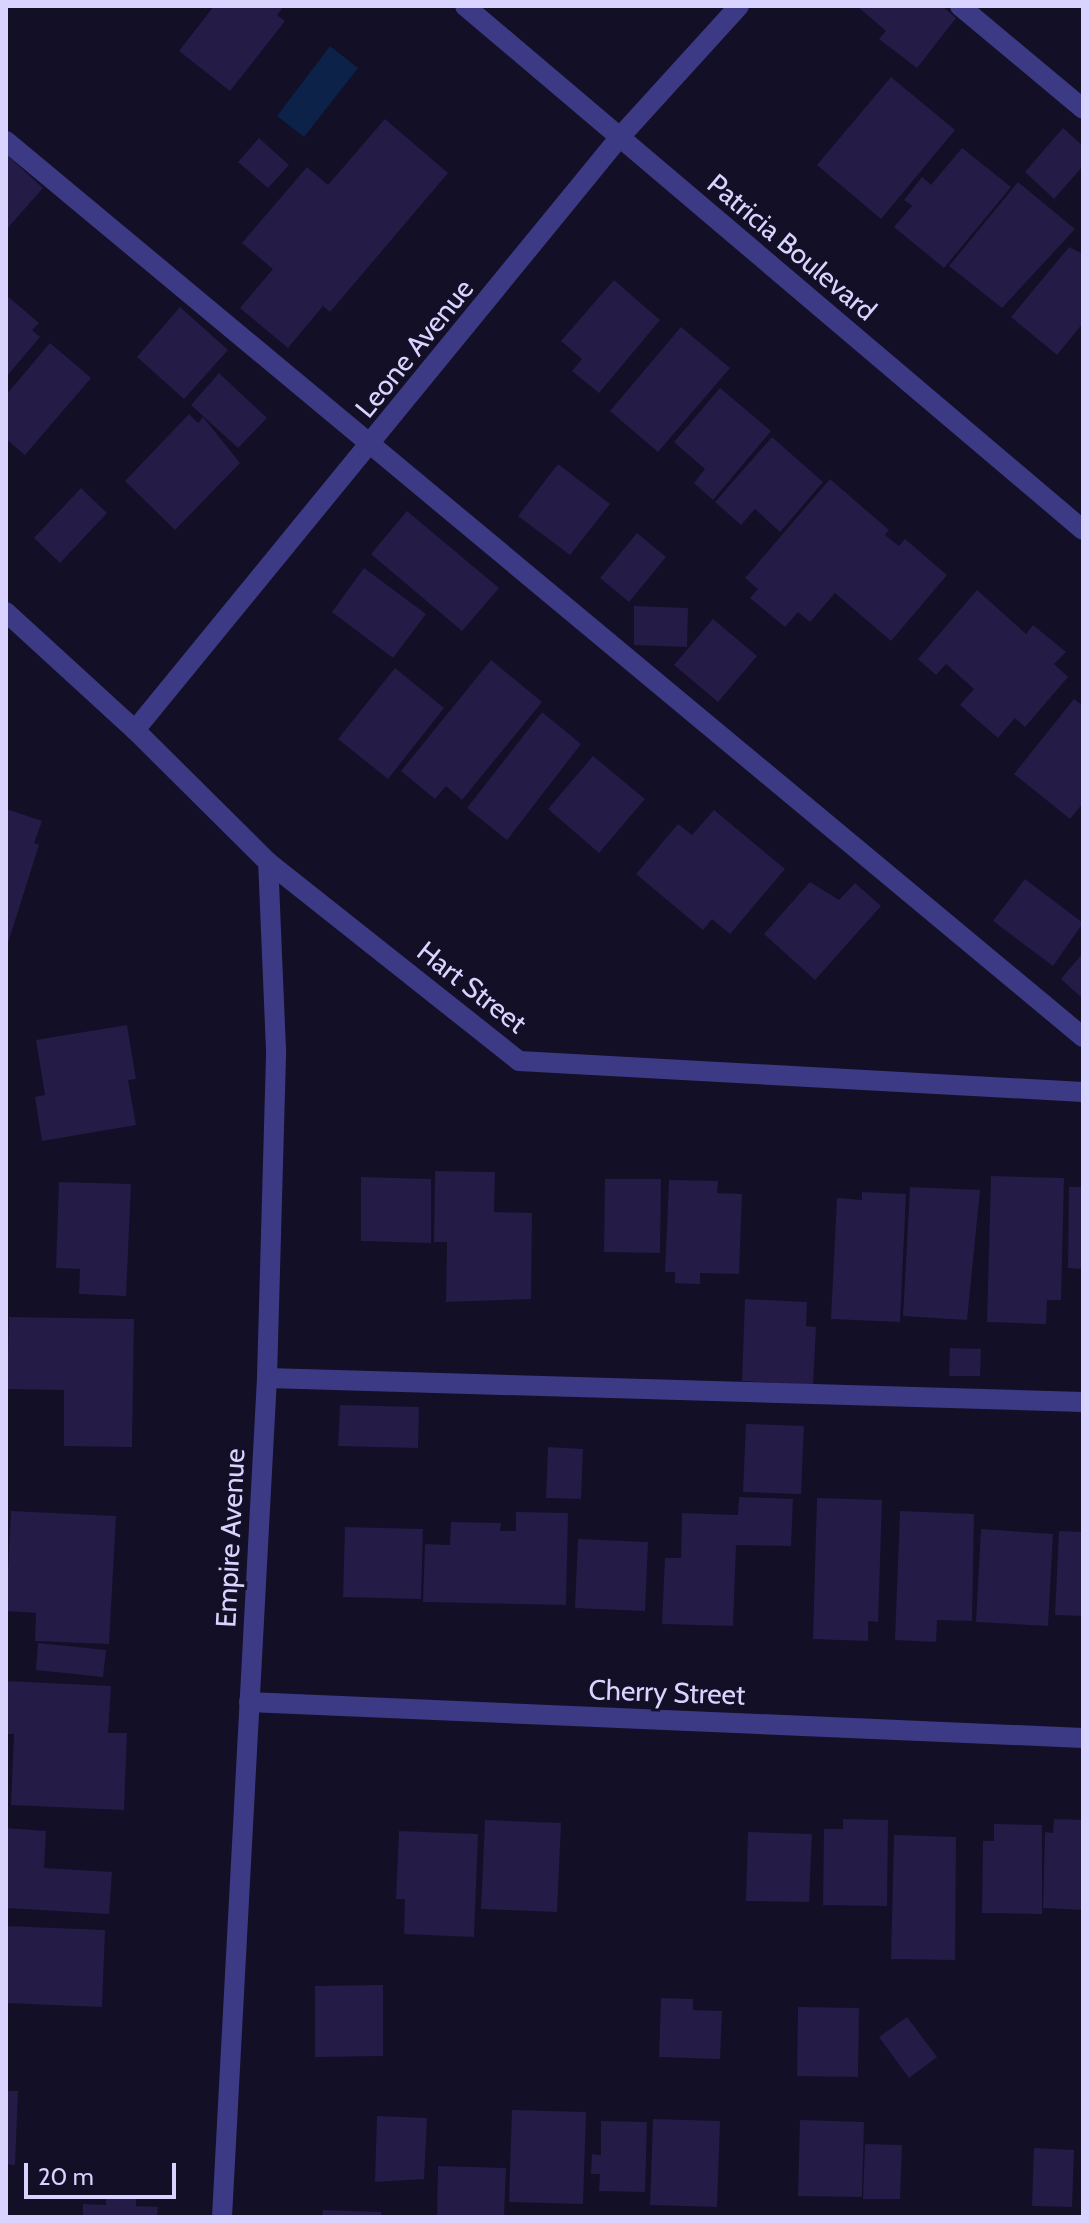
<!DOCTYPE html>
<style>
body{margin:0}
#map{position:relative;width:1089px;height:2223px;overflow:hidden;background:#130f26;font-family:Cabin,sans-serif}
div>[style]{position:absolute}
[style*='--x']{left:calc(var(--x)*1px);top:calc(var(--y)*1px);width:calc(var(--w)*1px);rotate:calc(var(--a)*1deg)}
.water>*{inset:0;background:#0c2248}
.building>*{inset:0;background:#241b47}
.lane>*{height:20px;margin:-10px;padding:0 10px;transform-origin:10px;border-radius:10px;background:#3d3a85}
.street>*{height:20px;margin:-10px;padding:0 10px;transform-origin:10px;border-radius:10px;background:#3d3a85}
span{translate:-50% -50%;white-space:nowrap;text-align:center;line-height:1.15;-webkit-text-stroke:6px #130f26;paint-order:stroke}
.street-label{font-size:28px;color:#d9d4ff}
.frame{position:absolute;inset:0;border:8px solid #d9d4ff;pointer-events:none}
.scale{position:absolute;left:24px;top:2163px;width:152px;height:36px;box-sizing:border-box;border:4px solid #d9d4ff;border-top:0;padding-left:10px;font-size:24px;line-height:28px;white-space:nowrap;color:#d9d4ff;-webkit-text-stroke:6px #130f26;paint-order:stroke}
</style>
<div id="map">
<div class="water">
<div style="clip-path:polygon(330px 46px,358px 68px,304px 137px,277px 116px)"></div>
</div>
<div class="building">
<div style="clip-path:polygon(214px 6px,284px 6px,277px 15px,285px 21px,230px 91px,179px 51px)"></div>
<div style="clip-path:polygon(857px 6px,942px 6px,956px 18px,917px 68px,879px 39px,886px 31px)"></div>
<div style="clip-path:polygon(891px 77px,955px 130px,881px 219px,817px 165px)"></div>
<div style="clip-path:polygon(385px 119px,448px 173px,330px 312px,323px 306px,288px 348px,240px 308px,273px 269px,242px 243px,307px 167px,328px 185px)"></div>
<div style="clip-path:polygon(1063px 128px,1083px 146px,1083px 166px,1054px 199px,1025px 172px)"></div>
<div style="clip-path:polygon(259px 138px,289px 165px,268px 188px,238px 162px)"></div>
<div style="clip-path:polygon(962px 148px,1011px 187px,944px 268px,894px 227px,912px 206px,904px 200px,922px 177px,931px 185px)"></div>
<div style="clip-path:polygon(6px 154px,43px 188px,6px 230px)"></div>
<div style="clip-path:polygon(1018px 182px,1075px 229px,1002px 308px,949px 266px)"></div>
<div style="clip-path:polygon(1069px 247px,1083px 254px,1083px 323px,1057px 355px,1011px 317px)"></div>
<div style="clip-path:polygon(614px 280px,660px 320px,599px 393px,572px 371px,582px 359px,561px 341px)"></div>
<div style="clip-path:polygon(6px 295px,39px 323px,32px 330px,40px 337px,6px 377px)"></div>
<div style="clip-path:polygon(180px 307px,228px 350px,184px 399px,137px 357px)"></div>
<div style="clip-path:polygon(681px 327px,730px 368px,658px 452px,610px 411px)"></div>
<div style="clip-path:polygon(50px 343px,91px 378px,25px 455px,6px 439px,6px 395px)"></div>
<div style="clip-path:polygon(219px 373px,267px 418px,238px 448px,191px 405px)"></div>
<div style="clip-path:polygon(720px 388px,771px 431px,713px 500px,694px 483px,705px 469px,674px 442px)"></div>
<div style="clip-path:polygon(189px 414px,198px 423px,203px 417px,240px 463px,175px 530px,125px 481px)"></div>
<div style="clip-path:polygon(772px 437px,823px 482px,780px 532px,755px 509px,741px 525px,715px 502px)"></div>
<div style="clip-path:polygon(558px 464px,610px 504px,570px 555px,518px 516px)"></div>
<div style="clip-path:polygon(830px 479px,889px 530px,885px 535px,899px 546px,905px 539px,947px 575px,891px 641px,835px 593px,810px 622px,798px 612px,785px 627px,750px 598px,758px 589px,745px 578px)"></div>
<div style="clip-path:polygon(81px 488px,107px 513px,60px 563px,34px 538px)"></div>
<div style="clip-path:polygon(407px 511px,499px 588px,462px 631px,371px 554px)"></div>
<div style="clip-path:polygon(637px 533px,666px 557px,629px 602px,600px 578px)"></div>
<div style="clip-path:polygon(364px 568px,426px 614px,393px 658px,332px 612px)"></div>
<div style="clip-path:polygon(977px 590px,1026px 634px,1033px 625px,1066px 652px,1054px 664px,1068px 677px,1025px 727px,1015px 718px,998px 738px,960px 705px,974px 689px,946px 664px,936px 675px,918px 659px)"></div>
<div style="clip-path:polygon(634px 606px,688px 608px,687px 647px,634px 645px)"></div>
<div style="clip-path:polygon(713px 619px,757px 656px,718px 702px,674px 665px)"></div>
<div style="clip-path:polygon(491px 660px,542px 702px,462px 800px,446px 786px,435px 799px,401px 771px)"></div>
<div style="clip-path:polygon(395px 668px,444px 708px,388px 779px,338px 739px)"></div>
<div style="clip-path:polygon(1074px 699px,1083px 706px,1083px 803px,1070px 819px,1014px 774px)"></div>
<div style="clip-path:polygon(542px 712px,581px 744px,507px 840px,467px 808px)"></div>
<div style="clip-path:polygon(593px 756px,645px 799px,599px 853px,548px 809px)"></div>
<div style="clip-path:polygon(6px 809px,42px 821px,34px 843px,39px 845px,7px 946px)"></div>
<div style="clip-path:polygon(714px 810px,785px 869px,730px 934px,712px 919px,703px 930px,636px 874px,678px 824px,692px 835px)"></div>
<div style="clip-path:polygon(1025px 879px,1083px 923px,1053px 966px,993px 921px)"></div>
<div style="clip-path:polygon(810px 882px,839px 900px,855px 883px,881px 906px,815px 980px,764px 934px)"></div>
<div style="clip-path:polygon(1083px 953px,1083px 999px,1061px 979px)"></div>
<div style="clip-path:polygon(127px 1025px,136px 1079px,128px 1080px,136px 1125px,42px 1141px,35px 1097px,45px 1095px,36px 1040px)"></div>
<div style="clip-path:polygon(435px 1171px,495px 1172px,494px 1212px,532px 1213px,531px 1299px,446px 1302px,447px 1242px,434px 1242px)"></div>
<div style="clip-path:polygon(991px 1176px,1064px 1178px,1061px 1300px,1047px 1300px,1046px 1324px,987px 1322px)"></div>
<div style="clip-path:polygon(361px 1177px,431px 1179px,431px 1243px,361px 1241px)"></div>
<div style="clip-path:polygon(605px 1179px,661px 1179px,660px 1253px,604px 1252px)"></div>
<div style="clip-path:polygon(669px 1180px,718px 1181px,717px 1193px,742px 1194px,739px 1274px,700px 1273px,700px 1284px,675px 1283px,675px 1272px,665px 1272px)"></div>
<div style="clip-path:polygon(59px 1182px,131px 1184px,126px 1296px,79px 1294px,80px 1269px,56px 1268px)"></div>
<div style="clip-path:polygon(910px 1187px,980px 1190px,967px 1320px,903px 1316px)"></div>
<div style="clip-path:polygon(1069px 1187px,1083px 1187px,1083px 1269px,1068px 1268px)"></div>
<div style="clip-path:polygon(862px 1192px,906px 1194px,900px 1322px,831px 1319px,837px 1198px,862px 1200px)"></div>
<div style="clip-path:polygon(745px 1299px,807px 1302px,806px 1326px,816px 1327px,813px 1385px,742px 1381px)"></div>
<div style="clip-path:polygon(9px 1317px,134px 1319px,132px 1447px,64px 1446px,64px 1390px,7px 1389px)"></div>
<div style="clip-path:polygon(950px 1348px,981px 1349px,980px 1376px,949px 1376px)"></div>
<div style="clip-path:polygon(340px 1405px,419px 1407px,418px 1448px,338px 1446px)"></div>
<div style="clip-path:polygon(746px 1424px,804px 1426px,801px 1494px,743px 1492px)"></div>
<div style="clip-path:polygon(548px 1447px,583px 1449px,581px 1499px,546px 1498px)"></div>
<div style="clip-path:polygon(739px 1497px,793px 1499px,791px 1546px,736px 1545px,733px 1626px,662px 1624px,665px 1558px,681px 1558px,682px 1513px,738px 1515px)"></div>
<div style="clip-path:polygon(817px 1498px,882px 1500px,878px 1622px,868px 1621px,868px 1641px,813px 1639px)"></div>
<div style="clip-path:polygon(11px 1511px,116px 1516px,109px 1644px,35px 1641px,36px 1613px,6px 1611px)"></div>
<div style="clip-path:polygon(900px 1511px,974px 1514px,972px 1621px,937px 1620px,936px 1642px,895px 1640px)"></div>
<div style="clip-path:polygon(516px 1512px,568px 1513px,566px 1605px,423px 1602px,425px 1544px,450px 1545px,451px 1522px,501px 1523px,500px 1531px,516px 1531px)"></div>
<div style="clip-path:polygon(345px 1527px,423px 1529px,421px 1599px,343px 1597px)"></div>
<div style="clip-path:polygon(981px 1529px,1053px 1534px,1048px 1626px,976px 1622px)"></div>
<div style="clip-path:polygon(1059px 1531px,1083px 1532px,1083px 1616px,1055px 1615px)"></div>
<div style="clip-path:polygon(578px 1539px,648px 1542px,645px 1611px,575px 1608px)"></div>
<div style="clip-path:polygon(38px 1643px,106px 1650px,103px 1677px,36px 1670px)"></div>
<div style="clip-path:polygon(6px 1681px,111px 1686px,108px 1733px,127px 1733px,124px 1810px,11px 1805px,14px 1734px,6px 1734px)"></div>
<div style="clip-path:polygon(843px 1819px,888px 1820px,887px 1906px,823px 1905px,824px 1829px,843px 1829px)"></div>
<div style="clip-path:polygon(1054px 1819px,1083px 1820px,1083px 1910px,1043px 1908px,1045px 1832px,1053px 1833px)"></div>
<div style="clip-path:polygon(485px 1820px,561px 1823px,557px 1912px,481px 1909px)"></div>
<div style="clip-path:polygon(994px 1824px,1042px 1825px,1042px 1914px,982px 1913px,983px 1841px,994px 1841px)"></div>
<div style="clip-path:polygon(6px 1828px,46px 1831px,44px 1868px,112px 1872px,109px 1914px,6px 1908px)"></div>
<div style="clip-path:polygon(399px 1831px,478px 1834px,474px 1937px,404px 1934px,405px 1899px,396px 1899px)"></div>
<div style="clip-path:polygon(748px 1832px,812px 1834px,809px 1902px,746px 1901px)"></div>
<div style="clip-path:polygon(894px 1835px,956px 1837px,955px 1960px,891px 1959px)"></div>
<div style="clip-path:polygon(6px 1926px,105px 1930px,102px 2007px,6px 2003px)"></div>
<div style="clip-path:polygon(383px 1985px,383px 2056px,315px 2057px,315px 1986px)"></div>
<div style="clip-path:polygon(661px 1998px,693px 1999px,693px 2010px,722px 2011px,720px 2059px,659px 2057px)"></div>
<div style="clip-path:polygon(798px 2007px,859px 2008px,858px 2077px,797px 2076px)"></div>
<div style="clip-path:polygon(907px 2017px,937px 2057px,909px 2078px,879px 2037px)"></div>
<div style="clip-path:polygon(6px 2091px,18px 2091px,15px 2165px,6px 2164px)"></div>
<div style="clip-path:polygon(512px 2110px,586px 2112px,583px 2204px,509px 2202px)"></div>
<div style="clip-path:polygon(377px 2116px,427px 2118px,424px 2179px,375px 2182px)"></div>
<div style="clip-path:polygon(653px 2119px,720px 2121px,717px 2207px,650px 2205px)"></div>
<div style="clip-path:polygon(800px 2120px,864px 2122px,862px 2197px,798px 2196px)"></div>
<div style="clip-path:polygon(601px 2121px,647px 2122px,645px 2192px,599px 2191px,600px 2174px,591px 2174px,592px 2154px,601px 2155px)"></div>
<div style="clip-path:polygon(865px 2144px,902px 2145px,900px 2199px,863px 2199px)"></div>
<div style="clip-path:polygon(1034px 2148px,1074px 2150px,1072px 2207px,1032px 2206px)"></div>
<div style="clip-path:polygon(438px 2166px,506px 2168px,504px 2217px,437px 2217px)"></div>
<div style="clip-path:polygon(106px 2197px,136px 2198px,136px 2206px,158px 2207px,157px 2217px,83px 2217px,83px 2204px,106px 2205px)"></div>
<div style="clip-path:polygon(323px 2210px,381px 2212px,381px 2217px,322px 2217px)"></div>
</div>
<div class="lane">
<div style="--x:960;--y:6;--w:160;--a:39.9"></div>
<div style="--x:6;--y:141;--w:1401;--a:39.76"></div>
<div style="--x:267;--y:1378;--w:816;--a:1.68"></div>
</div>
<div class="street">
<div style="--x:465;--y:6;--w:810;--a:40.29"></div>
<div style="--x:6;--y:612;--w:175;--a:42.5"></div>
<div style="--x:135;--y:730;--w:187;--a:44.8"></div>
<div style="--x:268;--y:862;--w:320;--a:38.4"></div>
<div style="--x:519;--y:1061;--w:565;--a:3.15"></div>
<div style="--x:135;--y:730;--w:765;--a:-50.73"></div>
<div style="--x:619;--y:138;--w:178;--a:-47.7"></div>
<div style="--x:249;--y:1702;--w:835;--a:2.47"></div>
<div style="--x:222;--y:2217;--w:840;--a:-86.93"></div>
<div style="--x:267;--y:1378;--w:328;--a:-88.4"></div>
<div style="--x:276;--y:1050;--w:188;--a:-92.4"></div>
</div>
<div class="street-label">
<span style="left:792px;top:247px;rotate:40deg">Patricia Boulevard</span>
<span style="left:414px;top:348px;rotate:-51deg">Leone Avenue</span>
<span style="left:472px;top:987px;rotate:38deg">Hart Street</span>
<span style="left:230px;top:1538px;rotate:-87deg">Empire Avenue</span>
<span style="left:667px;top:1692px;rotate:2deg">Cherry Street</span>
</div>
<div class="frame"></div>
<div class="scale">20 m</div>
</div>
